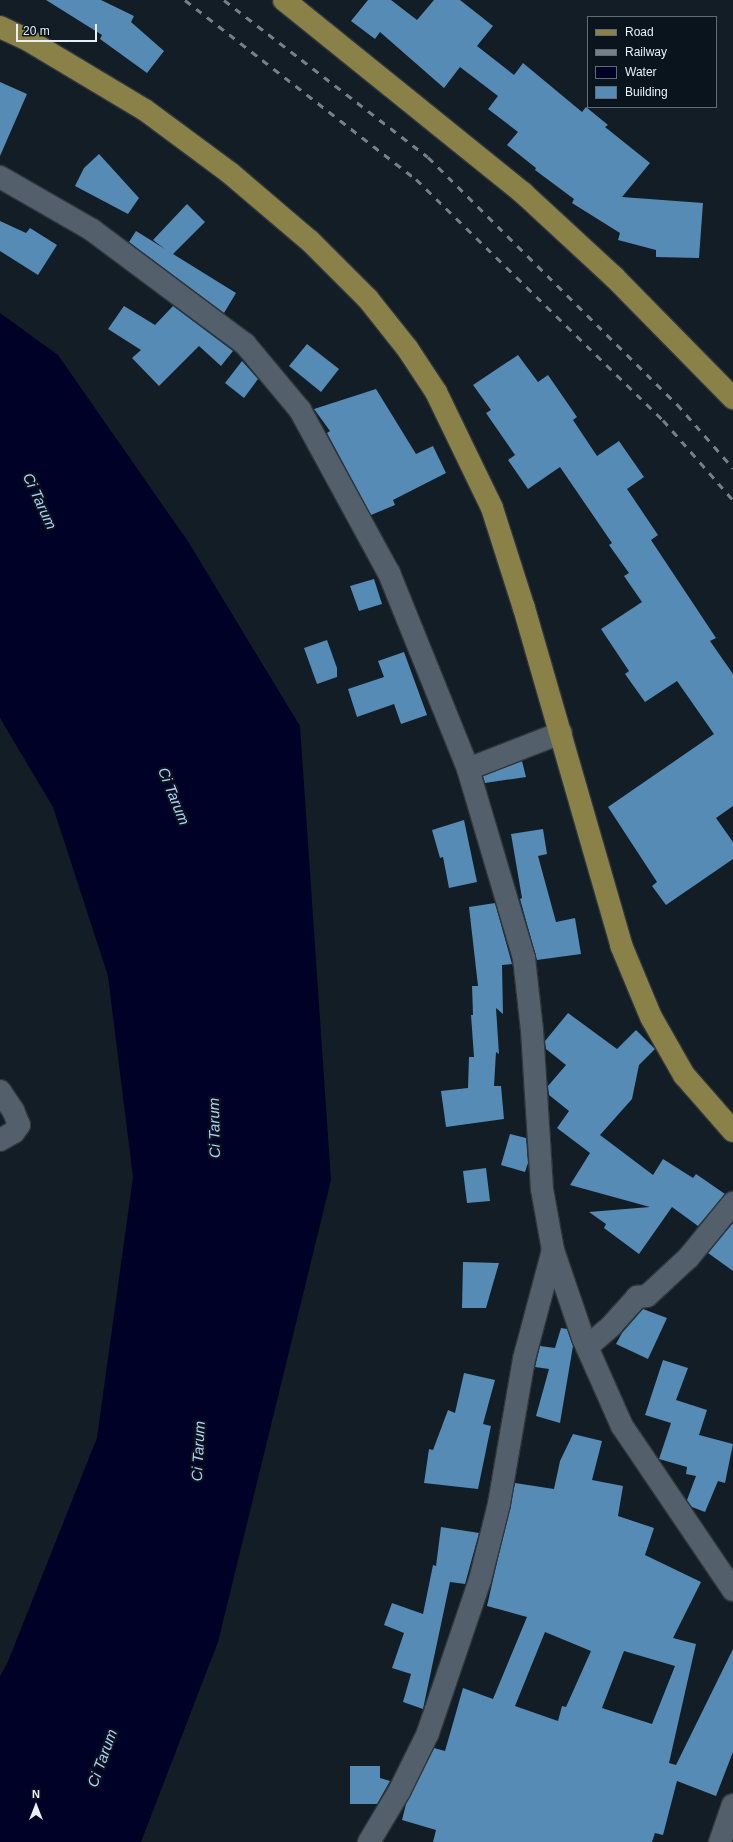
<!DOCTYPE html>
<style>
body{margin:0}
#map{position:relative;width:733px;height:1842px;overflow:hidden;background:#121d26;font-family:Helvetica,sans-serif}
div>[style]{position:absolute}
[style*='--x']{left:calc(var(--x)*1px);top:calc(var(--y)*1px);width:calc(var(--w)*1px);rotate:calc(var(--a)*1deg)}
.water>*{inset:0;background:#000127}
.building>*{inset:0;background:#558bb4}
.roads{filter:drop-shadow(1px 0 #2f363d) drop-shadow(-1px 0 #2f363d) drop-shadow(0 1px #2f363d) drop-shadow(0 -1px #2f363d)}
.minor>*{height:22px;margin:-11px;padding:0 11px;transform-origin:11px;border-radius:11px;background:#53606b}
.major>*{height:22px;margin:-11px;padding:0 11px;transform-origin:11px;border-radius:11px;background:#898148}
.rail>*{height:3px;margin-top:-1.5px;transform-origin:0;background:repeating-linear-gradient(90deg,#778088 0 7px,transparent 0 14px)}
span{translate:-50% -50%;white-space:nowrap;text-align:center;line-height:1.15;-webkit-text-stroke:4px #09141d;paint-order:stroke}
.water-label{font-size:15px;color:#b0cffa;font-style:italic}
.legend{position:absolute;left:587px;top:16px;width:130px;height:92px;box-sizing:border-box;background:#09141d;border:1px solid #626c74;margin:0;padding:5px 7px;list-style:none;font-size:12px;color:#e8f0f6}
.legend li{display:flex;align-items:center;gap:8px;height:20px}
.legend b{width:20px;border:1px solid #626c74}
.north{position:absolute;left:16px;top:1786px;width:40px;height:40px;-webkit-text-stroke:3px #09141d;paint-order:stroke;rotate:0deg;font-size:11px;font-weight:700;line-height:16px;text-align:center;color:#e8f0f6}
.north::after{content:'';display:block;margin:auto;width:14px;height:18px;background:#e8f0f6;clip-path:polygon(50% 0,100% 100%,50% 72%,0 100%)}
.scale{position:absolute;left:16px;top:24px;width:81px;height:18px;box-sizing:border-box;border:2px solid #e8f0f6;border-top:0;padding-left:5px;font-size:12px;line-height:14px;white-space:nowrap;color:#e8f0f6;-webkit-text-stroke:3px #09141d;paint-order:stroke}
</style>
<div id="map">
<div class="water">
<div style="clip-path:polygon(0 313px,58px 355px,189px 543px,300px 726px,331px 1180px,218px 1642px,141px 1842px,0 1842px,0 1676px,7px 1664px,97px 1438px,133px 1177px,108px 976px,53px 807px,0 718px)"></div>
</div>
<div class="building">
<div style="clip-path:polygon(46px 0,101px 0,134px 16px,131px 22px,164px 51px,147px 73px,100px 39px,102px 35px)"></div>
<div style="clip-path:polygon(368px 0,391px 0,417px 20px,434px 0,460px 0,493px 26px,477px 46px,514px 75px,523px 63px,582px 112px,586px 107px,608px 125px,605px 127px,650px 163px,622px 197px,703px 203px,699px 258px,656px 257px,656px 250px,618px 240px,620px 233px,572px 203px,574px 199px,535px 170px,536px 168px,507px 145px,518px 132px,488px 109px,498px 96px,460px 67px,444px 88px,380px 32px,375px 39px,351px 21px)"></div>
<div style="clip-path:polygon(0 82px,27px 94px,0 156px)"></div>
<div style="clip-path:polygon(99px 154px,139px 198px,128px 214px,75px 186px,84px 168px)"></div>
<div style="clip-path:polygon(187px 204px,205px 222px,173px 254px,236px 293px,224px 313px,129px 242px,136px 231px,165px 249px,153px 240px)"></div>
<div style="clip-path:polygon(0 221px,26px 233px,30px 228px,57px 245px,38px 275px,0 251px)"></div>
<div style="clip-path:polygon(124px 306px,155px 325px,173px 306px,233px 351px,221px 366px,199px 346px,159px 386px,132px 358px,141px 350px,108px 329px)"></div>
<div style="clip-path:polygon(307px 344px,339px 369px,321px 392px,289px 366px)"></div>
<div style="clip-path:polygon(518px 355px,538px 382px,548px 375px,577px 417px,573px 420px,597px 456px,619px 441px,644px 477px,627px 489px,658px 535px,651px 540px,716px 638px,710px 641px,733px 674px,733px 806px,716px 818px,733px 842px,733px 859px,666px 905px,652px 886px,657px 882px,608px 807px,714px 734px,677px 681px,645px 702px,625px 674px,629px 671px,601px 629px,642px 602px,624px 576px,629px 573px,609px 545px,612px 543px,560px 467px,528px 489px,508px 460px,515px 455px,486px 413px,491px 410px,473px 385px)"></div>
<div style="clip-path:polygon(242px 361px,258px 379px,244px 398px,225px 383px)"></div>
<div style="clip-path:polygon(376px 389px,416px 454px,433px 446px,446px 473px,393px 500px,395px 505px,371px 515px,327px 433px,330px 431px,314px 409px)"></div>
<div style="clip-path:polygon(374px 579px,382px 604px,359px 611px,350px 586px)"></div>
<div style="clip-path:polygon(327px 640px,337px 668px,337px 677px,317px 684px,304px 648px)"></div>
<div style="clip-path:polygon(404px 652px,427px 715px,401px 724px,394px 704px,357px 717px,348px 689px,384px 677px,378px 661px)"></div>
<div style="clip-path:polygon(522px 761px,526px 777px,485px 783px,483px 776px)"></div>
<div style="clip-path:polygon(464px 820px,477px 882px,449px 888px,443px 857px,440px 858px,432px 830px)"></div>
<div style="clip-path:polygon(543px 829px,547px 854px,538px 856px,556px 922px,575px 918px,581px 954px,537px 960px,520px 899px,522px 898px,511px 834px)"></div>
<div style="clip-path:polygon(495px 903px,512px 964px,502px 965px,503px 1014px,496px 1008px,499px 1054px,496px 1052px,494px 1086px,501px 1086px,504px 1119px,446px 1127px,441px 1091px,468px 1088px,469px 1057px,474px 1057px,471px 1015px,473px 1015px,472px 986px,478px 986px,469px 907px)"></div>
<div style="clip-path:polygon(568px 1013px,617px 1049px,636px 1030px,655px 1049px,639px 1065px,632px 1099px,600px 1135px,653px 1175px,663px 1159px,693px 1178px,696px 1174px,725px 1194px,698px 1226px,672px 1207px,639px 1254px,604px 1228px,606px 1224px,589px 1212px,650px 1207px,570px 1185px,590px 1153px,557px 1128px,569px 1111px,549px 1095px,548px 1086px,566px 1065px,546px 1049px,545px 1041px)"></div>
<div style="clip-path:polygon(510px 1134px,526px 1138px,528px 1163px,525px 1172px,501px 1165px)"></div>
<div style="clip-path:polygon(486px 1168px,490px 1201px,467px 1203px,463px 1171px)"></div>
<div style="clip-path:polygon(733px 1223px,733px 1271px,708px 1253px)"></div>
<div style="clip-path:polygon(463px 1262px,499px 1263px,486px 1308px,462px 1308px)"></div>
<div style="clip-path:polygon(643px 1309px,667px 1318px,648px 1359px,616px 1344px,622px 1333px)"></div>
<div style="clip-path:polygon(561px 1328px,567px 1329px,573px 1346px,560px 1423px,536px 1416px,549px 1369px,535px 1367px,540px 1346px,555px 1348px)"></div>
<div style="clip-path:polygon(663px 1360px,688px 1368px,676px 1400px,707px 1410px,699px 1435px,733px 1444px,725px 1483px,718px 1481px,705px 1512px,692px 1507px,687px 1500px,696px 1476px,686px 1474px,687px 1467px,659px 1459px,671px 1423px,645px 1415px)"></div>
<div style="clip-path:polygon(464px 1373px,495px 1380px,483px 1424px,491px 1426px,478px 1489px,424px 1483px,429px 1449px,433px 1450px,448px 1410px,455px 1413px)"></div>
<div style="clip-path:polygon(evenodd,573px 1434px,602px 1441px,592px 1480px,623px 1486px,618px 1516px,654px 1528px,645px 1555px,701px 1582px,673px 1638px,696px 1644px,669px 1763px,676px 1765px,733px 1649px,733px 1752px,716px 1796px,677px 1781px,663px 1835px,655px 1833px,652px 1842px,433px 1842px,436px 1830px,402px 1820px,406px 1804px,434px 1748px,445px 1751px,463px 1688px,493px 1699px,527px 1617px,487px 1606px,515px 1483px,554px 1489px,560px 1461px,573px 1434px,545px 1632px,591px 1651px,566px 1707px,562px 1706px,558px 1721px,515px 1706px,545px 1632px,573px 1434px,624px 1651px,675px 1666px,652px 1724px,602px 1708px,624px 1651px)"></div>
<div style="clip-path:polygon(441px 1527px,479px 1533px,465px 1584px,450px 1582px,423px 1709px,403px 1702px,411px 1674px,392px 1668px,404px 1633px,384px 1625px,392px 1603px,423px 1614px,433px 1565px,436px 1566px)"></div>
<div style="clip-path:polygon(350px 1766px,380px 1766px,380px 1778px,390px 1781px,377px 1804px,350px 1804px)"></div>
</div>
<div class="roads">
<div class="minor">
<div style="--x:0;--y:177;--w:106;--a:29.9"></div>
<div style="--x:92;--y:230;--w:191;--a:36.7"></div>
<div style="--x:245;--y:344;--w:86;--a:50.2"></div>
<div style="--x:300;--y:410;--w:186;--a:61.4"></div>
<div style="--x:389;--y:573;--w:211;--a:68"></div>
<div style="--x:468;--y:769;--w:197;--a:73.5"></div>
<div style="--x:524;--y:958;--w:72;--a:83.7"></div>
<div style="--x:532;--y:1030;--w:159;--a:86.4"></div>
<div style="--x:542;--y:1189;--w:62;--a:79.8"></div>
<div style="--x:553;--y:1250;--w:113;--a:104.9"></div>
<div style="--x:524;--y:1359;--w:147;--a:99.8"></div>
<div style="--x:499;--y:1504;--w:78;--a:104"></div>
<div style="--x:480;--y:1580;--w:162;--a:108.8"></div>
<div style="--x:428;--y:1733;--w:64;--a:116.2"></div>
<div style="--x:400;--y:1790;--w:61;--a:120.8"></div>
<div style="--x:468;--y:769;--w:100;--a:-21.2"></div>
<div style="--x:0;--y:1091;--w:23;--a:56"></div>
<div style="--x:13;--y:1110;--w:16;--a:68"></div>
<div style="--x:19;--y:1125;--w:9;--a:126"></div>
<div style="--x:14;--y:1132;--w:16;--a:150"></div>
<div style="--x:553;--y:1250;--w:93;--a:71.2"></div>
<div style="--x:583;--y:1338;--w:96;--a:66.1"></div>
<div style="--x:622;--y:1426;--w:198;--a:55.9"></div>
<div style="--x:587;--y:1347;--w:33;--a:-41"></div>
<div style="--x:612;--y:1325;--w:38;--a:-48"></div>
<div style="--x:637;--y:1297;--w:10;--a:-6"></div>
<div style="--x:647;--y:1296;--w:57;--a:-42.9"></div>
<div style="--x:689;--y:1257;--w:70;--a:-50.8"></div>
<div style="--x:720;--y:1842;--w:39;--a:-71"></div>
</div>
<div class="major">
<div style="--x:284;--y:0;--w:307;--a:38.9"></div>
<div style="--x:523;--y:193;--w:124;--a:42.7"></div>
<div style="--x:614;--y:277;--w:170;--a:45.5"></div>
<div style="--x:0;--y:27;--w:31;--a:25"></div>
<div style="--x:28;--y:40;--w:136;--a:30.9"></div>
<div style="--x:145;--y:110;--w:106;--a:36.5"></div>
<div style="--x:230;--y:173;--w:105;--a:40.4"></div>
<div style="--x:310;--y:241;--w:82;--a:45"></div>
<div style="--x:368;--y:299;--w:63;--a:51.5"></div>
<div style="--x:407;--y:348;--w:53;--a:56.6"></div>
<div style="--x:436;--y:392;--w:129;--a:64.2"></div>
<div style="--x:492;--y:508;--w:105;--a:72.3"></div>
<div style="--x:524;--y:608;--w:351;--a:73.9"></div>
<div style="--x:621;--y:945;--w:78;--a:67.4"></div>
<div style="--x:651;--y:1017;--w:67;--a:60.4"></div>
<div style="--x:684;--y:1075;--w:74;--a:48.8"></div>
</div>
</div>
<div class="rail">
<div style="--x:185;--y:0;--w:292;--a:37.8"></div>
<div style="--x:416;--y:179;--w:345;--a:44.3"></div>
<div style="--x:663;--y:420;--w:106;--a:48.8"></div>
<div style="--x:224;--y:0;--w:257;--a:37.6"></div>
<div style="--x:428;--y:157;--w:351;--a:44.8"></div>
<div style="--x:677;--y:404;--w:85;--a:48.8"></div>
</div>
<div class="water-label">
<span style="left:40px;top:501px;rotate:65deg">Ci Tarum</span>
<span style="left:174px;top:796px;rotate:68deg">Ci Tarum</span>
<span style="left:214px;top:1128px;rotate:-91deg">Ci Tarum</span>
<span style="left:198px;top:1451px;rotate:-87deg">Ci Tarum</span>
<span style="left:102px;top:1758px;rotate:-70deg">Ci Tarum</span>
</div>
<ul class="legend">
<li><b style="height:5px;background:#898148"></b>Road</li>
<li><b style="height:5px;background:#778088"></b>Railway</li>
<li><b style="height:11px;background:#000127"></b>Water</li>
<li><b style="height:11px;background:#558bb4"></b>Building</li>
</ul>
<div class="north">N</div>
<div class="scale">20 m</div>
</div>
